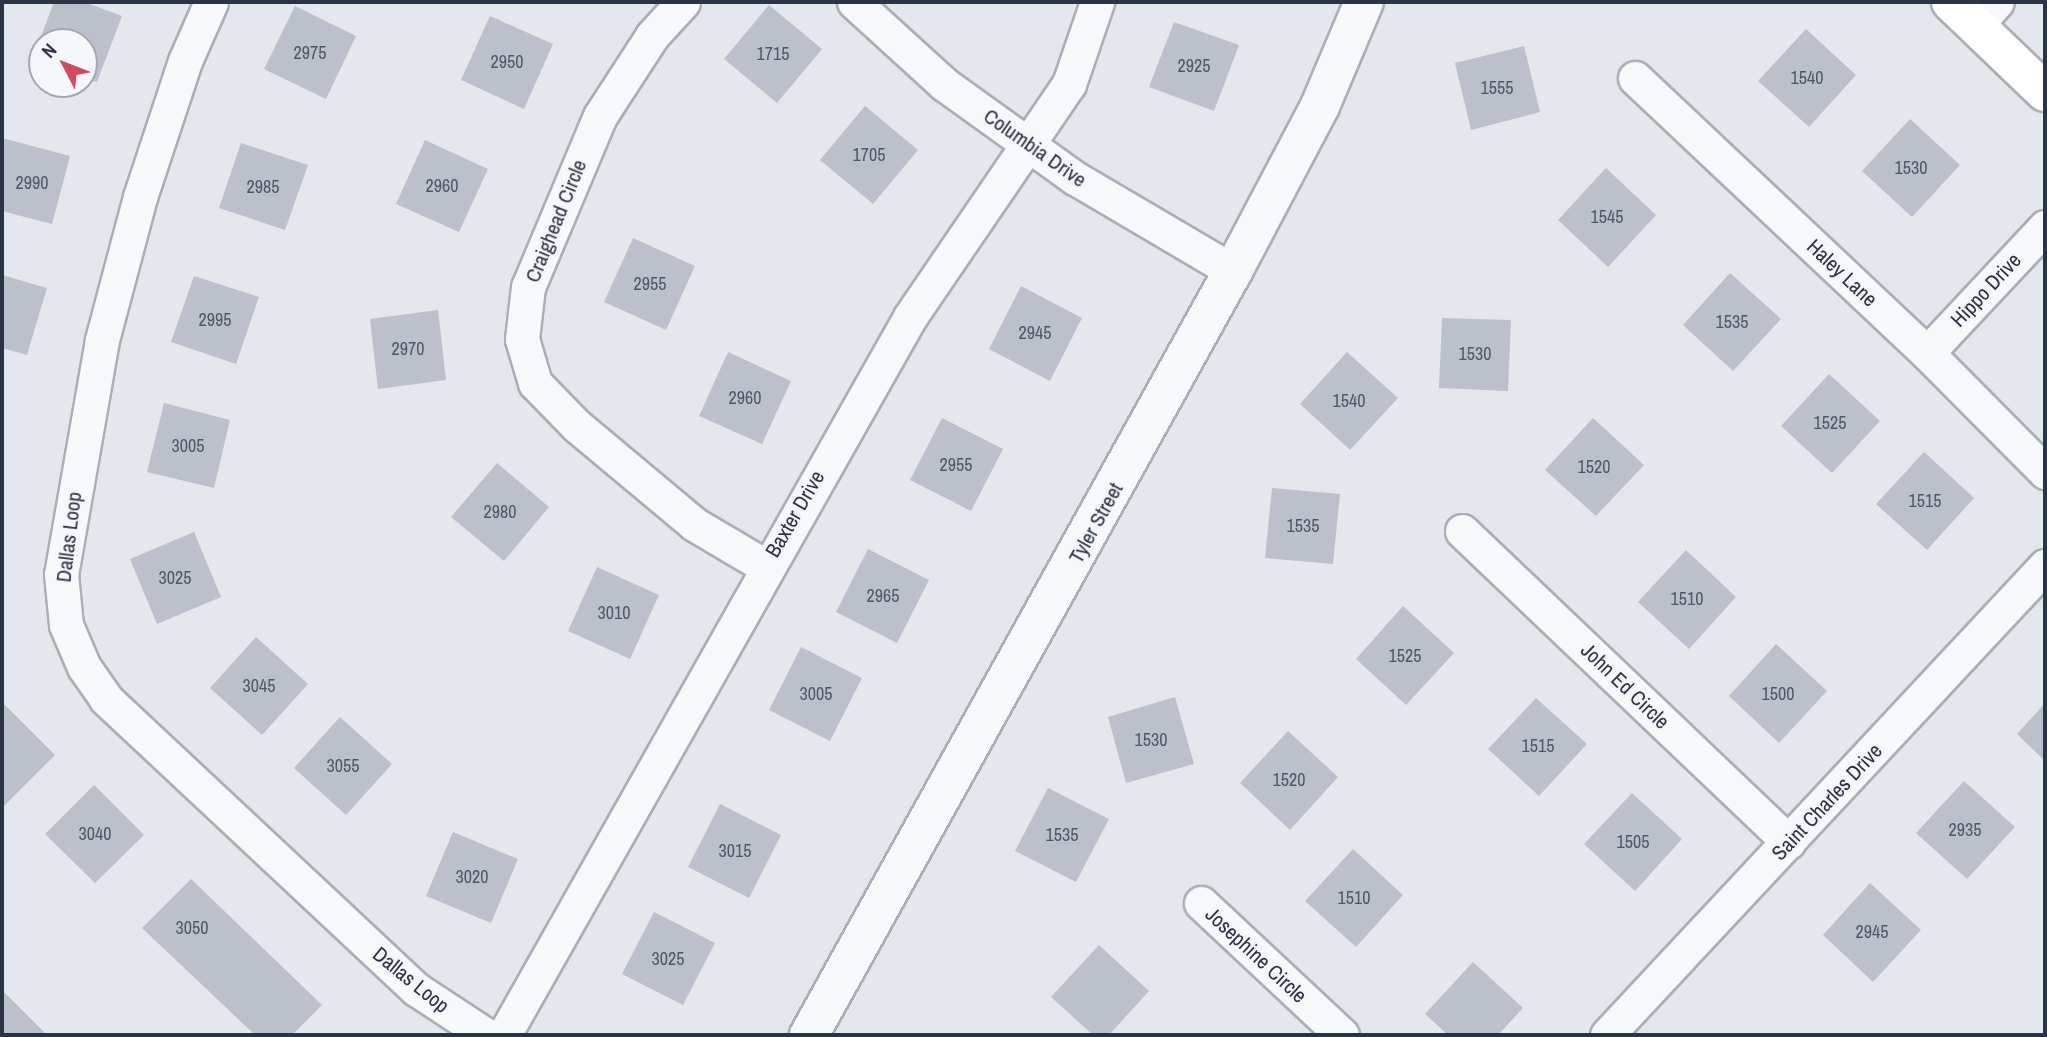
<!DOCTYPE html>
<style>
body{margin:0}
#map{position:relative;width:2047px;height:1037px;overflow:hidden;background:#e4e7ec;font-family:"Archivo Narrow",sans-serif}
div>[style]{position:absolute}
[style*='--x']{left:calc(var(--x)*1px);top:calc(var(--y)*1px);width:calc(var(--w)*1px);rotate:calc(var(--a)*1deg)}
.building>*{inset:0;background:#bbc0ca}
.roads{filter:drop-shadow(2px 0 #a9aeb7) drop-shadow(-2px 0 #a9aeb7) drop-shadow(0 2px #a9aeb7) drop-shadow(0 -2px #a9aeb7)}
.minor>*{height:33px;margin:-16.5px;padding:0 16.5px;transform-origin:16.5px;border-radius:16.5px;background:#f7f8fa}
.tertiary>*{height:38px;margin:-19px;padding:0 19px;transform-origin:19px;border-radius:19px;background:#f7f8fa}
.secondary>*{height:38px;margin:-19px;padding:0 19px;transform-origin:19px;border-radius:19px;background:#fff}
span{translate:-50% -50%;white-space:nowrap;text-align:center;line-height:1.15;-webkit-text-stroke:6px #f4f6f9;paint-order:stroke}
.number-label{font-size:18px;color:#4f5766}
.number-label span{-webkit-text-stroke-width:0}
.street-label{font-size:21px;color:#2b3445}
.frame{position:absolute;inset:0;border:4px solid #2b3445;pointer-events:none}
.north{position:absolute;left:28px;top:28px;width:70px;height:70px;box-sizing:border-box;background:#f4f6f9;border:2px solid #a4a8b1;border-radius:50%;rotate:312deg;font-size:19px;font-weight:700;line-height:28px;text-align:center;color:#2b3445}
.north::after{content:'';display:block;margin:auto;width:24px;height:32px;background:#d1495b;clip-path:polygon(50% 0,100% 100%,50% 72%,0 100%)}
</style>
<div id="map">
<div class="building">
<div style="clip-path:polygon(54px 2px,84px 2px,122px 16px,97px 82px,84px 77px,84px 42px,42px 42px,42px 61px,33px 58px)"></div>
<div style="clip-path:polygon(769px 5px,822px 49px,777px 103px,724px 59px)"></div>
<div style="clip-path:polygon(295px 6px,356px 36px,326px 99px,264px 69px)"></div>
<div style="clip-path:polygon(490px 16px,553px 44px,524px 109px,461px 80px)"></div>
<div style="clip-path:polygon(1174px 22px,1239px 45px,1214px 111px,1149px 87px)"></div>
<div style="clip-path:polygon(1806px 29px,1856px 75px,1809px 127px,1758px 81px)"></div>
<div style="clip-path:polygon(1524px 46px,1540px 112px,1471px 130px,1455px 63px)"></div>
<div style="clip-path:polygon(865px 106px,918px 150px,873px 204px,820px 160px)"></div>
<div style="clip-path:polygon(1910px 119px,1960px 165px,1912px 217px,1862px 171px)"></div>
<div style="clip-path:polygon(2px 138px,70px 156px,52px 224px,2px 211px)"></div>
<div style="clip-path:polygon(425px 140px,488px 169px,459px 232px,396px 204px)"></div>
<div style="clip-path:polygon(241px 143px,308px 165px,285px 230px,219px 208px)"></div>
<div style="clip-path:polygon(1606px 168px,1656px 215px,1608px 267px,1558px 220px)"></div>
<div style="clip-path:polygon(633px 238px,695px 266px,666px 330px,604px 302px)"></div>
<div style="clip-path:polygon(1730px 273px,1781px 319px,1733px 371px,1683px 325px)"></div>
<div style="clip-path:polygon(2px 275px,47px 288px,27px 355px,2px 348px)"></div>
<div style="clip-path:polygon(194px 276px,259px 297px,236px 364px,171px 342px)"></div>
<div style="clip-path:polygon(1021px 286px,1082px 318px,1050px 381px,989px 349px)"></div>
<div style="clip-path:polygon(438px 310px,446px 380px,378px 389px,370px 319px)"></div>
<div style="clip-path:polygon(1442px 318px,1511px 320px,1508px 391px,1439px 388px)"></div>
<div style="clip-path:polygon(728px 352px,791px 381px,762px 444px,699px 416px)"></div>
<div style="clip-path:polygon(1347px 352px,1398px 398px,1350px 450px,1300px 404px)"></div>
<div style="clip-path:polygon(1829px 374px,1880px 421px,1832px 473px,1781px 426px)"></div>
<div style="clip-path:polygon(164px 403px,230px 420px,214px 488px,147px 472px)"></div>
<div style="clip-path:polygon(942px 418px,1003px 449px,971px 511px,910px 480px)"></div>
<div style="clip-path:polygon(1593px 418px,1644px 465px,1596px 516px,1545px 470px)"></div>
<div style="clip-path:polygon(1924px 452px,1974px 498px,1927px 550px,1876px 504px)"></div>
<div style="clip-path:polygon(497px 463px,549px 507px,504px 561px,451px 517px)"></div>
<div style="clip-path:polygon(1272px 488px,1340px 494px,1333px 564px,1265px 558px)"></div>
<div style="clip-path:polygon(194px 532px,221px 597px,157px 624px,130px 559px)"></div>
<div style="clip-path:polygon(868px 549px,929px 580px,897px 643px,836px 612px)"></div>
<div style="clip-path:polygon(1686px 550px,1736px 597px,1689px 649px,1638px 602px)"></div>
<div style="clip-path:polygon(597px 567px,659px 595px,630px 659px,568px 631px)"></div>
<div style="clip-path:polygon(1403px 606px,1454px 653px,1406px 705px,1356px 659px)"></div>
<div style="clip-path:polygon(256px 637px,308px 684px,262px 735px,210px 688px)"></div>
<div style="clip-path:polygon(1776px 644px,1827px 691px,1779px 743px,1729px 696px)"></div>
<div style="clip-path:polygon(801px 647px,862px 678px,830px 741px,769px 710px)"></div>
<div style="clip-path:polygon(1175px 697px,1194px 764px,1126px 783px,1108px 717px)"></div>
<div style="clip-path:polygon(1536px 698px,1587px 744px,1539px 796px,1488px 749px)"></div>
<div style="clip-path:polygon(2px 702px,55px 755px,2px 808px)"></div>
<div style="clip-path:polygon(2045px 703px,2045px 761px,2017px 734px)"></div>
<div style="clip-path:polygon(340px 717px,392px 764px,346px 815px,294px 768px)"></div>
<div style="clip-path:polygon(1288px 731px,1338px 777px,1290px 830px,1240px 783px)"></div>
<div style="clip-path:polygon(1964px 781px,2015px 827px,1967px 879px,1916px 833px)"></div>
<div style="clip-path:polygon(94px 785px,144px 835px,95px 883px,45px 834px)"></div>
<div style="clip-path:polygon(1048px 788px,1109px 819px,1076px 882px,1015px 851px)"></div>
<div style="clip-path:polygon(1632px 793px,1682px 839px,1635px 891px,1584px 844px)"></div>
<div style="clip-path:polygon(720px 804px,781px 835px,749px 898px,688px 867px)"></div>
<div style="clip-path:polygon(453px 832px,518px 859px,491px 923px,426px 896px)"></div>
<div style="clip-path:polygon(1353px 849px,1403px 895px,1356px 947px,1305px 901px)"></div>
<div style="clip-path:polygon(191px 879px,322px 1005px,292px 1035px,255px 1035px,142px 928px)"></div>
<div style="clip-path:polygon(1870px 883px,1921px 930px,1873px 982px,1823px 935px)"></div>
<div style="clip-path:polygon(654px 912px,715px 943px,683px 1005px,622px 974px)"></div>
<div style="clip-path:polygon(1099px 945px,1149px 991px,1109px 1035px,1093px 1035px,1051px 997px)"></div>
<div style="clip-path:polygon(1473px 962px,1523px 1008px,1498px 1035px,1448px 1035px,1425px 1014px)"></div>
<div style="clip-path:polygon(2px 990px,47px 1035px,2px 1035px)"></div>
</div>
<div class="roads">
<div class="minor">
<div style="--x:211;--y:2;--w:64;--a:113.8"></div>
<div style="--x:185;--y:61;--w:143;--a:108.3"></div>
<div style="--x:140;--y:197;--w:148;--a:104.9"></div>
<div style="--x:102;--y:340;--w:238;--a:99.9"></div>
<div style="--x:61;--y:574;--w:51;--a:84.4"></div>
<div style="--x:66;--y:625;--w:46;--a:66.8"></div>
<div style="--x:84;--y:667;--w:39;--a:55"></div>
<div style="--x:106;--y:699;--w:424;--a:43.1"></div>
<div style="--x:416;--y:989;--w:84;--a:33.3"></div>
<div style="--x:683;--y:2;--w:46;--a:132.4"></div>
<div style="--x:652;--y:36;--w:95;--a:123"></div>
<div style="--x:600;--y:116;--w:186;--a:112.8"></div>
<div style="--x:528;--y:287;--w:52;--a:96.6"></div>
<div style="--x:522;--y:339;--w:46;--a:73.5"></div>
<div style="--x:535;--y:383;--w:60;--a:45.7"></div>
<div style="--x:577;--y:426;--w:153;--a:39.9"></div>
<div style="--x:694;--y:524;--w:82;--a:30.6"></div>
<div style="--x:854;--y:2;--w:122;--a:42.3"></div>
<div style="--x:944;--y:84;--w:161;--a:35.7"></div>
<div style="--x:1075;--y:178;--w:183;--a:30.5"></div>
<div style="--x:1976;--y:25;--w:31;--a:-48"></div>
<div style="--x:1635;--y:78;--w:401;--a:43.3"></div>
<div style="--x:1927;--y:353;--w:168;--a:45.2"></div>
<div style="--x:1927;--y:353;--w:173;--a:-46.9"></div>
<div style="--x:1462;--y:531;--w:451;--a:43.6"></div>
<div style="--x:1201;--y:903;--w:193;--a:43.1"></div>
<div style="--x:504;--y:1035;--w:825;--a:-60.51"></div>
<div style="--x:910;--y:317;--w:282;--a:-55.7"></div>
<div style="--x:1069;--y:84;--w:87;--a:-71.1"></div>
<div style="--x:1607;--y:1035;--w:642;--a:-46.96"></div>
</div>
<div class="tertiary">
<div style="--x:809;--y:1035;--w:874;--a:-60.97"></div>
<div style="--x:1233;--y:271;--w:187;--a:-62.2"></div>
<div style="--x:1320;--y:106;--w:113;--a:-67.1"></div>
</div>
<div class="secondary">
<div style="--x:1951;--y:2;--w:130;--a:43.8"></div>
</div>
</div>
<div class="number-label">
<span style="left:310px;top:53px">2975</span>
<span style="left:773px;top:54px">1715</span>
<span style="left:507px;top:62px">2950</span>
<span style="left:1194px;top:66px">2925</span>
<span style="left:1807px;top:78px">1540</span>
<span style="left:1497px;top:88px">1555</span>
<span style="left:869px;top:155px">1705</span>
<span style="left:1911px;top:168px">1530</span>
<span style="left:32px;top:183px">2990</span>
<span style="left:442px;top:186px">2960</span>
<span style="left:263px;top:187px">2985</span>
<span style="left:1607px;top:217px">1545</span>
<span style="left:650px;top:284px">2955</span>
<span style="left:215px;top:320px">2995</span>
<span style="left:1732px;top:322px">1535</span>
<span style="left:1035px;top:333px">2945</span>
<span style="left:408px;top:349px">2970</span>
<span style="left:1475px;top:354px">1530</span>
<span style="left:745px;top:398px">2960</span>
<span style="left:1349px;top:401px">1540</span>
<span style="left:1830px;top:423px">1525</span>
<span style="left:188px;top:446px">3005</span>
<span style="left:956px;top:465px">2955</span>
<span style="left:1594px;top:467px">1520</span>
<span style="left:1925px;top:501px">1515</span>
<span style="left:500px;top:512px">2980</span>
<span style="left:1303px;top:526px">1535</span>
<span style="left:175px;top:578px">3025</span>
<span style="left:883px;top:596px">2965</span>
<span style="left:1687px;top:599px">1510</span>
<span style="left:614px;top:613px">3010</span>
<span style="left:1405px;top:656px">1525</span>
<span style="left:259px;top:686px">3045</span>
<span style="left:816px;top:694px">3005</span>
<span style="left:1778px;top:694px">1500</span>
<span style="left:1151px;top:740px">1530</span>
<span style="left:1538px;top:746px">1515</span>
<span style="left:343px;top:766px">3055</span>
<span style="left:1289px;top:780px">1520</span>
<span style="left:1965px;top:830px">2935</span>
<span style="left:95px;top:834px">3040</span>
<span style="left:1062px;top:835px">1535</span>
<span style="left:1633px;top:842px">1505</span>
<span style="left:735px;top:851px">3015</span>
<span style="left:472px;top:877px">3020</span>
<span style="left:1354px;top:898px">1510</span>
<span style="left:192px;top:928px">3050</span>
<span style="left:1872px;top:932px">2945</span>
<span style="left:668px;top:959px">3025</span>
</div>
<div class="street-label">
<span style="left:1035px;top:148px;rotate:35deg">Columbia Drive</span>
<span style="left:556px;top:221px;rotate:-68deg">Craighead Circle</span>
<span style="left:1842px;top:273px;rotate:43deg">Haley Lane</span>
<span style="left:1986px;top:290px;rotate:-47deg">Hippo Drive</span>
<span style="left:795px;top:514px;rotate:-60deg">Baxter Drive</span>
<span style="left:1096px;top:523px;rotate:-61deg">Tyler Street</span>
<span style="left:69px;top:537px;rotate:-83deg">Dallas Loop</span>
<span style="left:1625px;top:686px;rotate:44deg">John Ed Circle</span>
<span style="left:1827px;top:802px;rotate:-47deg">Saint Charles Drive</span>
<span style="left:1256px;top:955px;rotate:43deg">Josephine Circle</span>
<span style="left:411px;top:980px;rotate:39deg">Dallas Loop</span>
</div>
<div class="frame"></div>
<div class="north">N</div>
</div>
